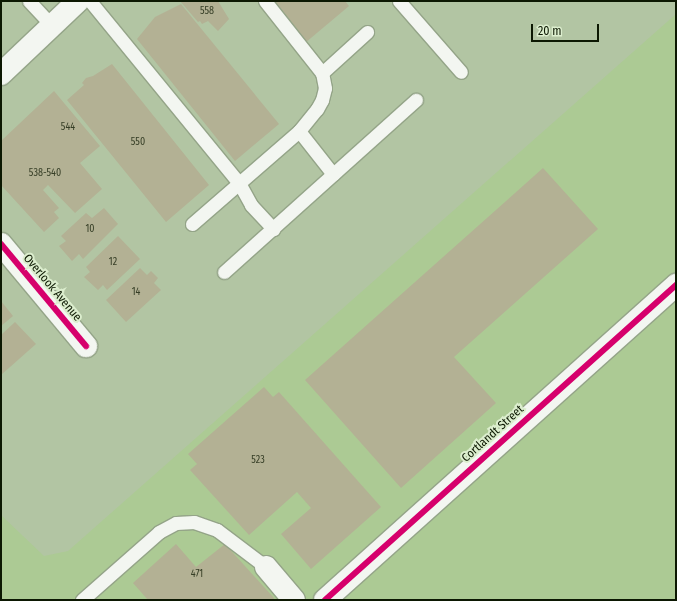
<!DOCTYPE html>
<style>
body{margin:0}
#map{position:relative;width:677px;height:601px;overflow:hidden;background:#b2c5a3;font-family:"Fira Sans Condensed",sans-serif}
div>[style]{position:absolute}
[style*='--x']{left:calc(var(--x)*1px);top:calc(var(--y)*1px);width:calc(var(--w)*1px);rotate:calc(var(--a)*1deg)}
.built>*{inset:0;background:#acca94}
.building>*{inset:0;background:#b3b194}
.roads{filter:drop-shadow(1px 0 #94a488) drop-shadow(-1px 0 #94a488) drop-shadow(0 1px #94a488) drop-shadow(0 -1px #94a488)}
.service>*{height:13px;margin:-6.5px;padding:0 6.5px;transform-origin:6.5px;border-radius:6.5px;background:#f3f6f1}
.minor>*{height:22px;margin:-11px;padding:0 11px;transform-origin:11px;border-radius:11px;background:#f3f6f1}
.secondary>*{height:22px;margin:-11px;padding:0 11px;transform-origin:11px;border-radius:11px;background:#f3f6f1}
.cycleway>*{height:6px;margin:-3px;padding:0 3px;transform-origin:3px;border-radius:3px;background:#d6006c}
span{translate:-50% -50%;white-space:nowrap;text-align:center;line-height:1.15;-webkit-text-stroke:4px #dceece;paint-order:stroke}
.number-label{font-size:10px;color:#363e26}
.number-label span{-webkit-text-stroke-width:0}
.street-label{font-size:12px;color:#0c1802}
.frame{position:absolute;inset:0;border:2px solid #0c1802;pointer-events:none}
.scale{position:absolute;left:531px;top:24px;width:68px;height:18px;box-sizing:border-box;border:2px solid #0c1802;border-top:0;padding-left:5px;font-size:12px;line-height:14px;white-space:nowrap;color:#0c1802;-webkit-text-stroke:3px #dceece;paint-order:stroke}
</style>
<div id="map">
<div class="built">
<div style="clip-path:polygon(676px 14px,676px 600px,1px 600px,1px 515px,44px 556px,68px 551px)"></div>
</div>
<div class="building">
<div style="clip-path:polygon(180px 1px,218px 1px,229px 19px,218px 31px,208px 21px,202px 24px,200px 21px,198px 22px)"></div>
<div style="clip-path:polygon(270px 1px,345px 1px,349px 6px,305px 43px)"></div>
<div style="clip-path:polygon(181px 4px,279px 124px,235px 161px,137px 39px,155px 17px)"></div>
<div style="clip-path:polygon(112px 64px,209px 185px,166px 222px,67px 100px,84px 85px,82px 83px,86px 78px,93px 76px)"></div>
<div style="clip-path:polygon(54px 91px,100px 146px,80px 163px,102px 189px,75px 213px,48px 185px,43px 190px,59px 208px,54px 212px,59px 218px,44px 232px,1px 185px,1px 141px)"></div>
<div style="clip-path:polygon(543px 168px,598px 229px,454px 357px,496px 403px,401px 488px,305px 380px)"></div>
<div style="clip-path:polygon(104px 208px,118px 224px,83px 259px,79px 254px,72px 261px,59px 246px,66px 241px,61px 236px,86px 213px,92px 218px)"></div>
<div style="clip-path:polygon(118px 236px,140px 259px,107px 290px,103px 285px,98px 290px,84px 277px,90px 272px,86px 267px)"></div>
<div style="clip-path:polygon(140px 268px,147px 275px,151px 271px,158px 278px,154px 283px,161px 290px,126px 322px,106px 300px)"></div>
<div style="clip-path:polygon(1px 301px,13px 316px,1px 326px)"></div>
<div style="clip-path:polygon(15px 322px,36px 344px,1px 375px,1px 335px)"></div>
<div style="clip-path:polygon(264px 387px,273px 397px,279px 392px,381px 507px,311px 569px,281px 534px,311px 508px,297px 492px,249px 535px,190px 470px,197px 464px,188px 454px)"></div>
<div style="clip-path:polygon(176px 544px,196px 567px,225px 544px,274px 598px,273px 600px,148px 600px,133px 583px)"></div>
</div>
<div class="roads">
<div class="service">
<div style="--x:29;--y:1;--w:34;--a:47"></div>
<div style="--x:90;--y:1;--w:235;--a:50.7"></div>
<div style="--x:239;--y:183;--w:25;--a:61"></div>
<div style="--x:251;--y:205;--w:33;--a:47"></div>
<div style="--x:265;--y:1;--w:92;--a:51.6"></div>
<div style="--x:399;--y:1;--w:94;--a:48.9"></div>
<div style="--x:299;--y:131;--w:55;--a:51.7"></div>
<div style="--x:192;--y:224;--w:142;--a:-41"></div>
<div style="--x:299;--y:131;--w:28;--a:-51"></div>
<div style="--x:317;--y:109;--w:10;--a:-61"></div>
<div style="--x:322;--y:100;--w:12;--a:-76"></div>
<div style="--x:325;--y:88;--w:15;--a:-101"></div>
<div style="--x:322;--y:73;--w:61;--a:-42.3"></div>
<div style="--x:224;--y:272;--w:258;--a:-41.9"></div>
<div style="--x:82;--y:600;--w:103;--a:-41.4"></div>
<div style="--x:159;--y:532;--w:19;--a:-28"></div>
<div style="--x:176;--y:523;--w:18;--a:-3"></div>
<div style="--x:194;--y:522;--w:24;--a:19"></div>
<div style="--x:217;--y:530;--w:61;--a:37.1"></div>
</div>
<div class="minor">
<div style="--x:1;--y:244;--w:133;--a:50.2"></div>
<div style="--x:266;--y:567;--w:43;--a:49.7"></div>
<div style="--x:325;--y:600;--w:472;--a:-41.9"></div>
</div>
<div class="secondary">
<div style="--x:1;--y:74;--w:106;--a:-43.5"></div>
</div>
</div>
<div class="cycleway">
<div style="--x:1;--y:244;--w:133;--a:50.2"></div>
<div style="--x:325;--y:600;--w:472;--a:-41.9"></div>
</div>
<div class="number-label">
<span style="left:207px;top:12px">558</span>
<span style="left:68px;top:128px">544</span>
<span style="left:138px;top:143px">550</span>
<span style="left:45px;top:174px">538-540</span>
<span style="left:90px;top:230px">10</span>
<span style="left:113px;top:263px">12</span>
<span style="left:136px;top:293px">14</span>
<span style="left:258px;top:461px">523</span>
<span style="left:197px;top:575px">471</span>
</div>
<div class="street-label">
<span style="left:52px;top:288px;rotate:50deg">Overlook Avenue</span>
<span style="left:493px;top:434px;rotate:-42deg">Cortlandt Street</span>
</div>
<div class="frame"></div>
<div class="scale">20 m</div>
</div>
